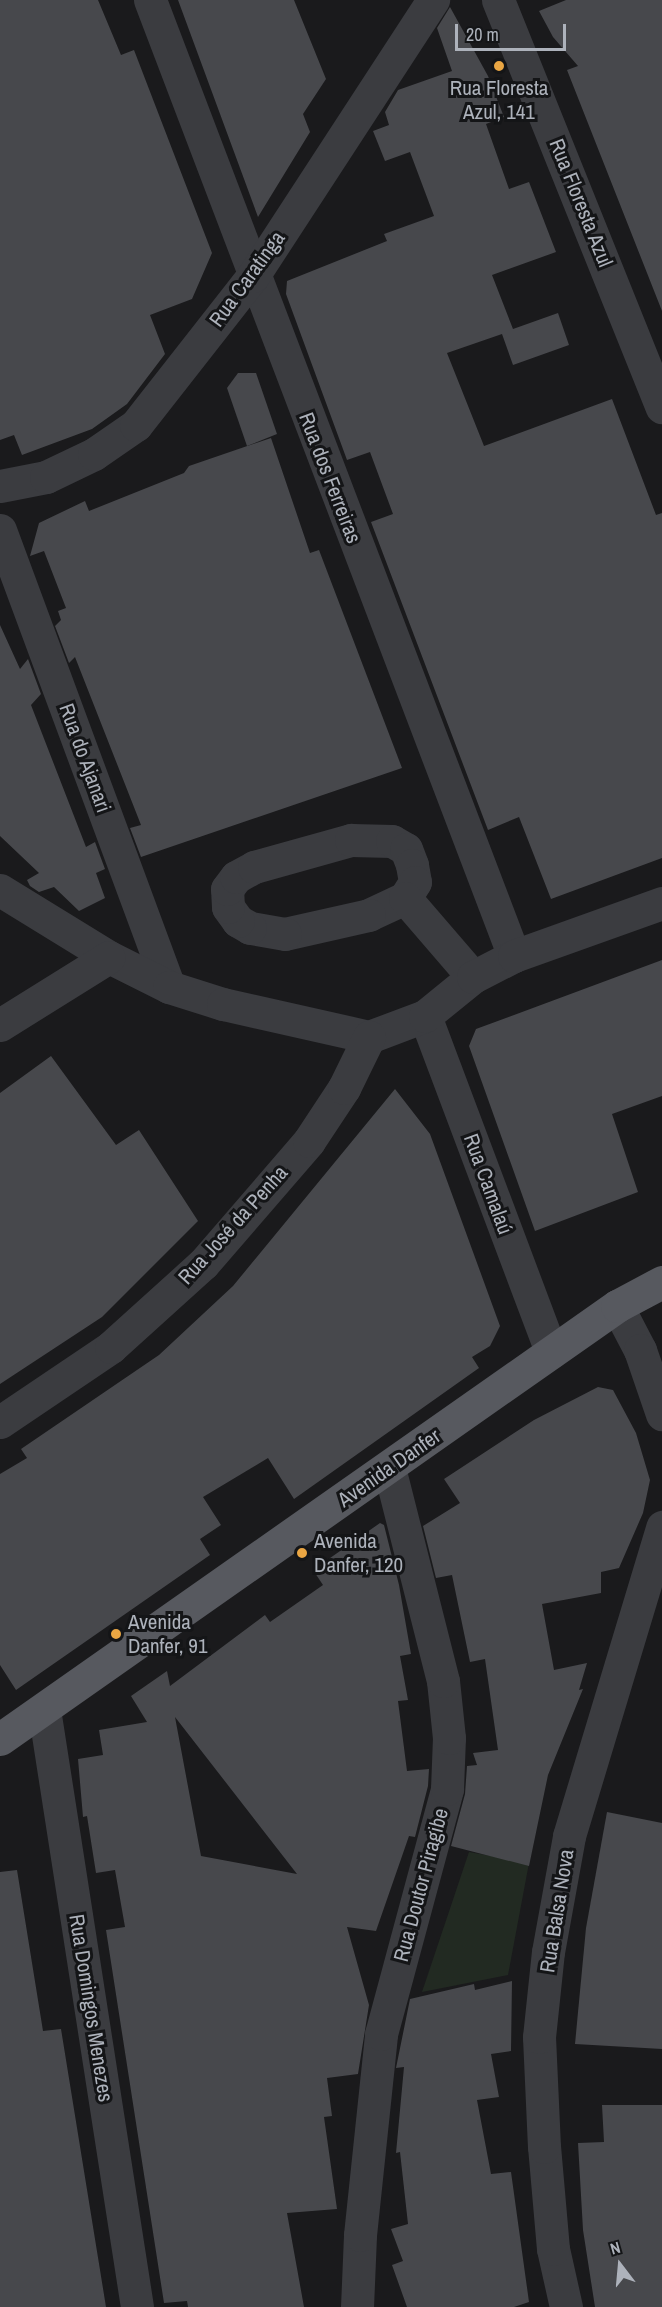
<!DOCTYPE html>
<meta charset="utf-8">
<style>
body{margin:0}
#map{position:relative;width:662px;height:2307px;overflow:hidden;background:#1a1a1c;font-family:"Archivo Narrow",sans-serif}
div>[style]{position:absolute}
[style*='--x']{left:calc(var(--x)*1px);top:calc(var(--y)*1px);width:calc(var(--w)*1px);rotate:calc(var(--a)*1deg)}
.green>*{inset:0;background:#222a22}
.building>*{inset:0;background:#47484c}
.minor>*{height:33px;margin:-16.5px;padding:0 16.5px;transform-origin:16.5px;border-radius:16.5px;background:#3b3c40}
.major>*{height:33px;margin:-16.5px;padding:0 16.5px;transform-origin:16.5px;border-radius:16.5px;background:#57595f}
.dots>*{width:16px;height:16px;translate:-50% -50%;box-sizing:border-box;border:3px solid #141517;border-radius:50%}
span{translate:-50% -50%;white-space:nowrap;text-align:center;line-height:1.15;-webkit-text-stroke:6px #141517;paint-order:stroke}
.poi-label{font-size:21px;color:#adb2bb}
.left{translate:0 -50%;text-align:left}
.street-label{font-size:21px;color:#adb2bb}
.north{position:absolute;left:590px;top:2235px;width:60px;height:60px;-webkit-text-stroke:4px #141517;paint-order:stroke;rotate:344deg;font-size:16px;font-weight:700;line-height:24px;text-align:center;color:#adb2bb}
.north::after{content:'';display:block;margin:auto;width:21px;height:27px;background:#adb2bb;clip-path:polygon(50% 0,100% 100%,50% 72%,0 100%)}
.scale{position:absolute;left:455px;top:24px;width:111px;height:27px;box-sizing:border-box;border:3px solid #adb2bb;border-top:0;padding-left:8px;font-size:18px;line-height:21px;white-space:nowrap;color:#adb2bb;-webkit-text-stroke:4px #141517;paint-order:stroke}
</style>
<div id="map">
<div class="green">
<div style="clip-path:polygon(469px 1852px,529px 1863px,508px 1975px,422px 1992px)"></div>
</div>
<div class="building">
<div style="clip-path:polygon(0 0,98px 0,121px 55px,134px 50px,212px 253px,192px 299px,150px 315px,165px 354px,127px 404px,92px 429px,22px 455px,14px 435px,0 440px)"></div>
<div style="clip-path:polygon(178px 0,294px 0,326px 79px,303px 114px,310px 132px,258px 217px)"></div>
<div style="clip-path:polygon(566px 0,662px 0,662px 311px,567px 70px,578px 66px,553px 37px,539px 11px)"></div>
<div style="clip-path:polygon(450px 7px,488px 76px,504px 117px,486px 124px,509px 189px,529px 182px,556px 252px,492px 275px,513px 329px,558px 313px,569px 345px,513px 365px,502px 334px,447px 353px,484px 446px,612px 399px,656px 515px,662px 513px,662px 858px,551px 899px,519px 817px,488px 830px,371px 522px,393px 514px,370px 452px,347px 460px,286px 294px,287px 281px,387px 241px,384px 234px,434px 216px,410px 152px,385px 161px,373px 131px,389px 125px,385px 112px,398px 90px,452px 71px,437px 28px)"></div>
<div style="clip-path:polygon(238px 373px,256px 373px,277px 434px,247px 446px,227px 388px)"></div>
<div style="clip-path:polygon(271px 438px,310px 553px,319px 550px,402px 768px,141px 857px,130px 828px,141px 825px,75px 657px,69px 663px,55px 626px,61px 620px,58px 611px,66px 608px,44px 551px,30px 556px,39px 523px,85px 501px,89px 511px,184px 473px,189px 466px)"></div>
<div style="clip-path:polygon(0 625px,20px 669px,28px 659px,41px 694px,31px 705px,86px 847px,95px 842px,105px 869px,96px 873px,105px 898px,79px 911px,54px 887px,39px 892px,30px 886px,27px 880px,39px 873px,0 836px)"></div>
<div style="clip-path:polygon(662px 960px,662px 1096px,612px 1114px,638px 1192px,535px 1231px,469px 1046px,476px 1029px)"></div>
<div style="clip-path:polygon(51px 1056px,116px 1145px,139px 1130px,198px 1221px,102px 1317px,0 1384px,0 1093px)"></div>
<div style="clip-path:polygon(395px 1089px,430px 1134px,500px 1326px,490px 1346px,472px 1357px,479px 1368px,294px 1499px,268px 1458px,203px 1497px,221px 1525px,200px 1539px,210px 1555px,16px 1690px,0 1665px,0 1474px,27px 1458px,21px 1449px,159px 1355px,233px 1286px)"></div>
<div style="clip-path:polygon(598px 1387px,613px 1390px,636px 1433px,650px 1480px,643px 1513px,619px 1568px,601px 1572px,601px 1593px,542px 1604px,554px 1670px,587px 1663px,579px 1690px,583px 1689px,548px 1775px,529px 1866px,451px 1846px,465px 1794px,467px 1766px,477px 1765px,473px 1753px,498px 1750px,485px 1659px,470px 1662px,452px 1575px,436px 1578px,423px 1526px,460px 1503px,444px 1479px,534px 1420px)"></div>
<div style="clip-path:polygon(evenodd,380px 1523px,384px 1525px,399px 1585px,411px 1654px,400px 1656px,408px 1700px,398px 1701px,407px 1771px,429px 1769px,428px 1786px,415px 1837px,409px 1836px,376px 1931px,347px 1927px,369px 2005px,358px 2074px,327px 2078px,332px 2116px,324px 2117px,337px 2209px,287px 2213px,304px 2307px,188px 2307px,187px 2301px,164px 2303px,106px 1930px,125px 1927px,115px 1870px,96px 1873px,87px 1816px,83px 1817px,78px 1759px,103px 1755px,99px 1730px,147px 1722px,131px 1696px,167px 1671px,170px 1686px,265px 1615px,270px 1622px,323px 1585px,313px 1570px,380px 1523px,175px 1717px,297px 1874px,201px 1856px,175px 1717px)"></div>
<div style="clip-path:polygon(607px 1812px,662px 1823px,662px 2049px,575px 2044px,586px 1928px)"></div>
<div style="clip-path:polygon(17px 1870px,43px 2031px,61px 2029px,106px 2307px,0 2307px,0 1872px)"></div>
<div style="clip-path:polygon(512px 1981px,511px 2051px,491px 2054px,499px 2097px,477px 2100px,491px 2174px,511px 2172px,529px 2302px,514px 2307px,407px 2307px,392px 2265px,403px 2261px,391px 2229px,408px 2224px,400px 2152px,396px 2153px,404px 2067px,396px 2068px,410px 1999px,474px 1984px,475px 1990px)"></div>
<div style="clip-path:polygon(602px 2105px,662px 2105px,662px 2307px,595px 2307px,583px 2230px,578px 2143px,604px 2142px)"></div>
</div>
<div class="minor">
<div style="--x:150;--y:0;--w:1023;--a:69.16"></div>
<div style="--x:498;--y:0;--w:439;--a:68.1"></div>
<div style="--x:0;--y:486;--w:47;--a:-11.1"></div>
<div style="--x:46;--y:477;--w:53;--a:-25.6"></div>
<div style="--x:94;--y:454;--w:51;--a:-34.6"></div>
<div style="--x:136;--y:425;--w:189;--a:-51.9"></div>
<div style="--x:253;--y:276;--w:330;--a:-56.9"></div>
<div style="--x:0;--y:530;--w:487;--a:69.7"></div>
<div style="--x:0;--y:890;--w:128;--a:31.6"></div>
<div style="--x:109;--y:957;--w:67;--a:26.6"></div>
<div style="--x:169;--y:987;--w:57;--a:17.5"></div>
<div style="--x:223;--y:1004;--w:150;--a:12.7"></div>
<div style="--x:405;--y:898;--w:40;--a:155"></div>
<div style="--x:369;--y:915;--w:86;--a:167.3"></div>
<div style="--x:285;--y:934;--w:36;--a:-170"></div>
<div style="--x:250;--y:928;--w:14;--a:-150"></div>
<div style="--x:238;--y:921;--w:17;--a:-126"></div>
<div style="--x:228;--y:907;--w:18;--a:-93"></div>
<div style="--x:227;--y:889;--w:15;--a:-53"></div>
<div style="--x:236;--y:877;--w:21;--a:-29"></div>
<div style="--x:254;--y:867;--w:101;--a:-15.6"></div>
<div style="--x:351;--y:840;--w:41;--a:1.4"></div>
<div style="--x:392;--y:841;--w:16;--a:30"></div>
<div style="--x:406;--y:849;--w:17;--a:69"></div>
<div style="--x:412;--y:865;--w:17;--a:80"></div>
<div style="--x:415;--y:882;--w:19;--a:122"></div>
<div style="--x:405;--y:898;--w:104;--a:49.3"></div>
<div style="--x:425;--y:1016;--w:359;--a:69.4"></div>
<div style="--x:0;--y:1025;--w:128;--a:-32"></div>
<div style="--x:369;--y:1037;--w:60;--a:-20.6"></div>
<div style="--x:425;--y:1016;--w:62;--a:-39.1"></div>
<div style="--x:473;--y:977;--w:46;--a:-27.1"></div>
<div style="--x:514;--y:956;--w:157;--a:-19.7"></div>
<div style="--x:617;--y:1306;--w:50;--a:62.4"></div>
<div style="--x:640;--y:1350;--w:68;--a:71"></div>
<div style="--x:0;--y:1422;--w:134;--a:-34"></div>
<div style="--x:111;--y:1347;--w:124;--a:-42.1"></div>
<div style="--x:203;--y:1264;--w:162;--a:-49.2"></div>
<div style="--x:309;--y:1141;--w:64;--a:-56.6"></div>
<div style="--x:344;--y:1088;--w:57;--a:-63.9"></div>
<div style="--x:44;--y:1709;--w:605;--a:81.16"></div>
<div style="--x:357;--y:2307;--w:72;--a:-87.6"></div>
<div style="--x:360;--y:2235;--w:202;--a:-84"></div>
<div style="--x:381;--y:2034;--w:254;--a:-74.9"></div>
<div style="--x:447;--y:1789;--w:51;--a:-87.8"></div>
<div style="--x:449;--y:1738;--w:57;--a:-96"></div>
<div style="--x:443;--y:1681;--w:220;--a:-104.2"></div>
<div style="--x:566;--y:2307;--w:59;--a:-102.6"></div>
<div style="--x:553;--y:2249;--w:102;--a:-95"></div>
<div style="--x:544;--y:2147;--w:110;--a:-92.6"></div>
<div style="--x:539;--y:2037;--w:85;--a:-84"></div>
<div style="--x:548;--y:1952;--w:118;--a:-79.7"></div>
<div style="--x:569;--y:1836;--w:323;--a:-73.2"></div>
</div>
<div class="major">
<div style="--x:0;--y:1739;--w:754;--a:-35.06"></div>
<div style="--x:617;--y:1306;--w:51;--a:-28.1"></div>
</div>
<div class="dots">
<div style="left:499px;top:66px;background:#eaa643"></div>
<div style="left:302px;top:1553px;background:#eaa643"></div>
<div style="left:116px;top:1634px;background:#eaa643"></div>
</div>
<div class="poi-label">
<span style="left:499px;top:100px">Rua Floresta<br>Azul, 141</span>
<span class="left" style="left:314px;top:1553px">Avenida<br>Danfer, 120</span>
<span class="left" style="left:128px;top:1634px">Avenida<br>Danfer, 91</span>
</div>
<div class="street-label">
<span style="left:581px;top:203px;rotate:68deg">Rua Floresta Azul</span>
<span style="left:247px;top:279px;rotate:-54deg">Rua Caratinga</span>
<span style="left:330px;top:478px;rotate:69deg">Rua dos Ferreiras</span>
<span style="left:85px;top:758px;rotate:70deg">Rua do Ajanari</span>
<span style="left:488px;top:1184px;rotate:70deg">Rua Camalaú</span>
<span style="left:233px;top:1225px;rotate:-48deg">Rua José da Penha</span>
<span style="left:389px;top:1468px;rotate:-35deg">Avenida Danfer</span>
<span style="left:421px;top:1885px;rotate:-75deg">Rua Doutor Piragibe</span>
<span style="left:557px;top:1911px;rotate:-81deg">Rua Balsa Nova</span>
<span style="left:91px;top:2008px;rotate:81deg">Rua Domingos Menezes</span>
</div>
<div class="north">N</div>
<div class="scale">20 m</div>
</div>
